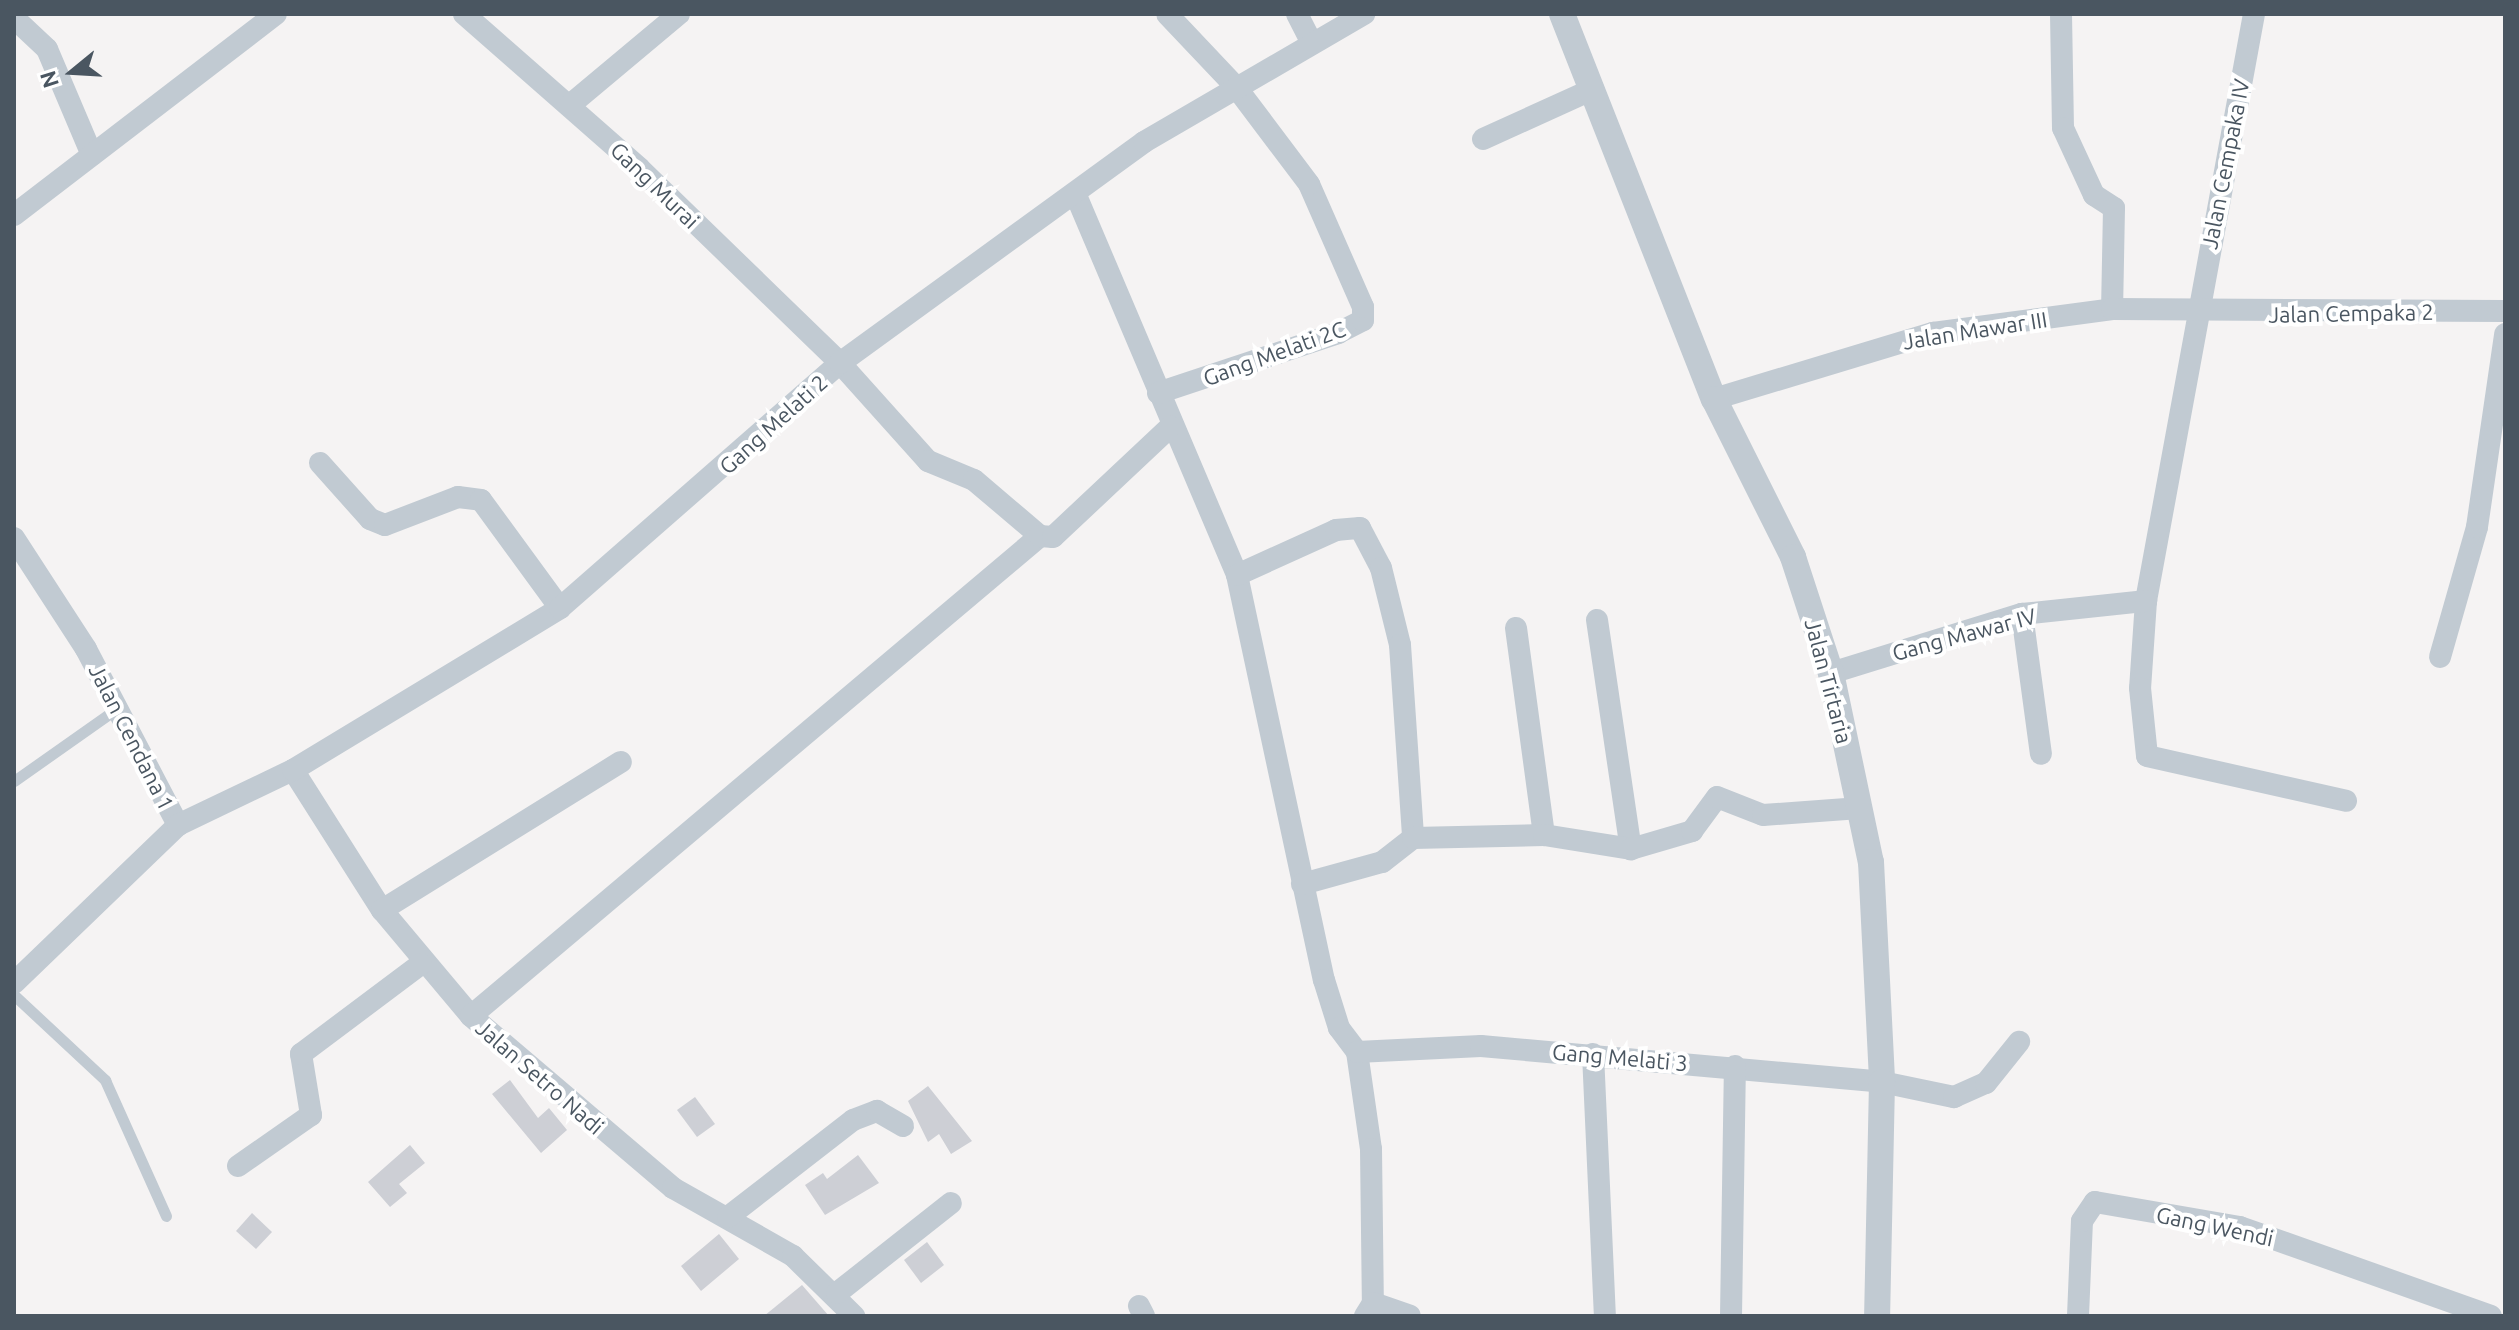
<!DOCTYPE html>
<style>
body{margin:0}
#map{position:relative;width:2519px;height:1330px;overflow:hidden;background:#f5f3f3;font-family:Ubuntu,sans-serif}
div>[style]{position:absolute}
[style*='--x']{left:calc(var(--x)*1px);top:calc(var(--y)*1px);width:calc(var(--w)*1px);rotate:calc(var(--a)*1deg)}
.building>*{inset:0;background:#cdcfd5}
.service>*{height:11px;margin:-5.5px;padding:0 5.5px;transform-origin:5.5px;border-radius:5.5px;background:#c1cad2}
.minor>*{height:22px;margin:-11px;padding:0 11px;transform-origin:11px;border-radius:11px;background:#c1cad2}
.tertiary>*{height:26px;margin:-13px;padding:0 13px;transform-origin:13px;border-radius:13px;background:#c1cad2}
span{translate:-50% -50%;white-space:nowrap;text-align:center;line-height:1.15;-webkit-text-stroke:8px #fff;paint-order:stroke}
.street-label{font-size:22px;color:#4a5661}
.frame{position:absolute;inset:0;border:16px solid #4a5661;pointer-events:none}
.north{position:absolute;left:32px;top:32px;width:80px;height:80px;-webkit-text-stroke:6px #fff;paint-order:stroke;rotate:252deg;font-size:22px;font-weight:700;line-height:32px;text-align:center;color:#4a5661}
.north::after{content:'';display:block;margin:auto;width:28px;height:36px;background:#4a5661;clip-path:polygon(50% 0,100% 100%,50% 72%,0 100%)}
</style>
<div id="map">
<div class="building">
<div style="clip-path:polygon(510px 1080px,538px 1118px,549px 1108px,567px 1130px,541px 1153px,492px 1094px)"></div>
<div style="clip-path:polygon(928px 1086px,972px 1141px,951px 1154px,939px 1134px,928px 1142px,908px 1101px)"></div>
<div style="clip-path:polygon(695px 1097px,715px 1124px,697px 1137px,677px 1110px)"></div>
<div style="clip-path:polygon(410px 1145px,425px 1163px,399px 1184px,407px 1193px,390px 1207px,368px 1182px)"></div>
<div style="clip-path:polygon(858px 1155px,879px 1183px,825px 1215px,805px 1185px,823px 1173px,827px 1179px)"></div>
<div style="clip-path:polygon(252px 1213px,272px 1232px,256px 1249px,236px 1231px)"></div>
<div style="clip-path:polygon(719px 1234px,739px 1259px,701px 1291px,681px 1266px)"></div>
<div style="clip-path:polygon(927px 1242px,944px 1265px,921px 1283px,904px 1260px)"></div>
<div style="clip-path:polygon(802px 1285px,829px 1316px,764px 1316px)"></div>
</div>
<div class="service">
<div style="--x:14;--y:781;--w:125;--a:-35.2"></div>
<div style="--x:14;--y:995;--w:125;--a:43"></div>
<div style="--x:105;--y:1080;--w:149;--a:65.8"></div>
</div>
<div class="minor">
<div style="--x:464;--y:14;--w:233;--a:41.3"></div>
<div style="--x:639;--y:168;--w:280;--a:44.1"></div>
<div style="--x:840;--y:363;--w:132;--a:48.1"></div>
<div style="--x:928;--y:461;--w:50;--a:22.4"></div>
<div style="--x:974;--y:480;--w:87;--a:40.3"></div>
<div style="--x:1297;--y:14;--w:29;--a:63"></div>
<div style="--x:2061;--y:14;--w:114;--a:89"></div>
<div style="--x:2063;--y:128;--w:74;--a:65.2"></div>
<div style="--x:2094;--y:195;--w:24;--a:33"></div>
<div style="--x:2114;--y:208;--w:101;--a:91.1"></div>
<div style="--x:2254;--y:14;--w:597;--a:100.43"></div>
<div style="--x:2146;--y:601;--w:87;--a:93.9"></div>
<div style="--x:2140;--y:688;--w:68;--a:84.1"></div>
<div style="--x:2147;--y:756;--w:204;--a:12.7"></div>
<div style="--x:14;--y:18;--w:45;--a:43.2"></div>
<div style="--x:47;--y:49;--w:115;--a:67"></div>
<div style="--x:570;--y:105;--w:142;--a:-39.9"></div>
<div style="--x:1483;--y:139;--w:121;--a:-24.4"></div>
<div style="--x:1075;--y:193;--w:415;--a:67"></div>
<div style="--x:1237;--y:575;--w:414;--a:77.9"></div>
<div style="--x:1324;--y:980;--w:50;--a:72.6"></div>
<div style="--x:1339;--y:1028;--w:30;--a:53"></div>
<div style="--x:1357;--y:1052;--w:98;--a:81.8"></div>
<div style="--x:1371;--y:1149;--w:154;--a:89.3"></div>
<div style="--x:1373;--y:1303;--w:15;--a:122"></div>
<div style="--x:14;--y:215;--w:330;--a:-37.5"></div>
<div style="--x:1158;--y:393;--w:190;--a:-18.4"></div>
<div style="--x:1338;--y:333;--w:28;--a:-27"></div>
<div style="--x:1363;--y:320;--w:13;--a:-90"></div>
<div style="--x:1363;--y:307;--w:134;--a:-113.7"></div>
<div style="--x:1309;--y:184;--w:121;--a:-127"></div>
<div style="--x:1236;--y:87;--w:100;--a:-133.4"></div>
<div style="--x:1714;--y:399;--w:229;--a:-16.8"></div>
<div style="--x:1933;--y:333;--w:181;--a:-7.6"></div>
<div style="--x:2112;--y:309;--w:393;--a:0.3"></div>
<div style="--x:320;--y:463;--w:75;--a:48.2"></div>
<div style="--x:370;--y:519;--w:16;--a:22"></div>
<div style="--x:385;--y:525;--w:78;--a:-21"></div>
<div style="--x:458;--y:497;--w:23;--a:7"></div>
<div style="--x:481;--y:500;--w:134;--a:53.8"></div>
<div style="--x:14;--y:538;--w:132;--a:57"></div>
<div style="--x:86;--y:649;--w:199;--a:62.4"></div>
<div style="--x:1237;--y:575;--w:109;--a:-24.4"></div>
<div style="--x:1336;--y:530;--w:24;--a:-5"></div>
<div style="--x:1360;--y:528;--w:45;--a:62.3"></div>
<div style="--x:1381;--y:568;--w:79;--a:76.1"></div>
<div style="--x:1400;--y:645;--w:193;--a:86.1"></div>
<div style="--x:1413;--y:838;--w:39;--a:142"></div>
<div style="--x:1382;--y:862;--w:83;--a:164.6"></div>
<div style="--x:2022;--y:614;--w:141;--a:82.3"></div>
<div style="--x:1597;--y:620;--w:232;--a:81.6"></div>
<div style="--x:1516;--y:628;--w:209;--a:82.3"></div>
<div style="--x:2440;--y:657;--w:135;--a:-74.1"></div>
<div style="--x:2477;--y:527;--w:195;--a:-81.7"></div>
<div style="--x:1831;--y:673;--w:200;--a:-17.2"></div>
<div style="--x:2022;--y:614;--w:125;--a:-6"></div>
<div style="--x:293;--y:770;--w:166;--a:57.6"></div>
<div style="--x:382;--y:910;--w:138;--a:50"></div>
<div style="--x:471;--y:1016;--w:265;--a:40.4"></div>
<div style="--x:673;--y:1188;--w:138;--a:29.5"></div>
<div style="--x:793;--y:1256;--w:86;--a:44.5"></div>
<div style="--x:1413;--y:838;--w:131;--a:-1.3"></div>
<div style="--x:1544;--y:835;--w:88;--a:9.1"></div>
<div style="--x:1631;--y:849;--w:64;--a:-16.4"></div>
<div style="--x:1692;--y:831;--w:42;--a:-53.7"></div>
<div style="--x:1717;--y:797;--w:49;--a:21.4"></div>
<div style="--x:1763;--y:815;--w:97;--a:-4.1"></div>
<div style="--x:382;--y:910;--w:281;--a:-31.8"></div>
<div style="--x:14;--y:983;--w:228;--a:-43.9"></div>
<div style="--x:178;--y:825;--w:127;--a:-25.6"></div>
<div style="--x:293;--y:770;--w:312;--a:-31.2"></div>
<div style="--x:560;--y:608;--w:372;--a:-41.2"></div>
<div style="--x:840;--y:363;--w:376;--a:-36"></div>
<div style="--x:1144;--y:142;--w:255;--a:-30.2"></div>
<div style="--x:471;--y:1016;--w:744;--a:-40.15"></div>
<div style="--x:1040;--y:536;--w:13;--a:4"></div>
<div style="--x:1053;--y:537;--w:161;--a:-43.2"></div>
<div style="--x:1357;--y:1052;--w:124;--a:-2.8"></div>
<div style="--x:1481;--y:1046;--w:403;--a:5.1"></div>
<div style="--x:1882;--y:1082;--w:74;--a:11.8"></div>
<div style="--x:1954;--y:1097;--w:35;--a:-24"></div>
<div style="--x:1986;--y:1083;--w:53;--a:-51.2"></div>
<div style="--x:1593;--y:1054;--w:262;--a:87.4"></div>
<div style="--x:238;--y:1166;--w:89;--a:-34.9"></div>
<div style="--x:311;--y:1115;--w:62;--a:-99.3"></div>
<div style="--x:301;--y:1054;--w:150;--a:-36.9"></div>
<div style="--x:728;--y:1217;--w:158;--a:-37.8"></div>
<div style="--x:853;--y:1120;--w:26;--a:-21"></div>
<div style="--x:877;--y:1111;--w:30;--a:30"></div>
<div style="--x:837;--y:1293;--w:145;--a:-38.3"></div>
<div style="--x:1373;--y:1303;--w:39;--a:19"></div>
<div style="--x:1139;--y:1306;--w:11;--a:63"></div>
<div style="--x:1731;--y:1316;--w:250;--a:-89.1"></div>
<div style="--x:2078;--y:1316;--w:95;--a:-87.6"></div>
<div style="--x:2082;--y:1221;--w:23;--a:-56"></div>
<div style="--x:2095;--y:1202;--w:147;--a:9.8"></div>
<div style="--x:2240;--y:1227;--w:266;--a:19.5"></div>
</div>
<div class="tertiary">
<div style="--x:1562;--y:14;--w:414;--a:68.5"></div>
<div style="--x:1714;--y:399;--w:177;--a:63.4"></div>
<div style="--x:1793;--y:557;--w:122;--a:71.9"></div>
<div style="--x:1831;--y:673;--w:193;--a:78.1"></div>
<div style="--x:1871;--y:862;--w:220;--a:87.1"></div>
<div style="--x:1882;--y:1082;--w:234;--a:91.2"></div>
</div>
<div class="street-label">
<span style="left:2225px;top:164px;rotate:-79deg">Jalan Cempaka IV</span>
<span style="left:655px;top:185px;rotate:44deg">Gang Murai</span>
<span style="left:2351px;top:313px;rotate:-1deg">Jalan Cempaka 2</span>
<span style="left:1975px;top:330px;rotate:-9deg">Jalan Mawar III</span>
<span style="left:1274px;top:353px;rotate:-20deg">Gang Melati 2C</span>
<span style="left:773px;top:424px;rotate:-42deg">Gang Melati 2</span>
<span style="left:1964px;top:634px;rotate:-15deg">Gang Mawar IV</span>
<span style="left:1829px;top:681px;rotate:75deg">Jalan Tirtaria</span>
<span style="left:132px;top:737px;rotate:63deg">Jalan Cendana 1</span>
<span style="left:1620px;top:1057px;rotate:5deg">Gang Melati 3</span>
<span style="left:540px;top:1077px;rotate:41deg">Jalan Setro Nadi</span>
<span style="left:2215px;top:1226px;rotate:12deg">Gang Wendi</span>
</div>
<div class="frame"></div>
<div class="north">N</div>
</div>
